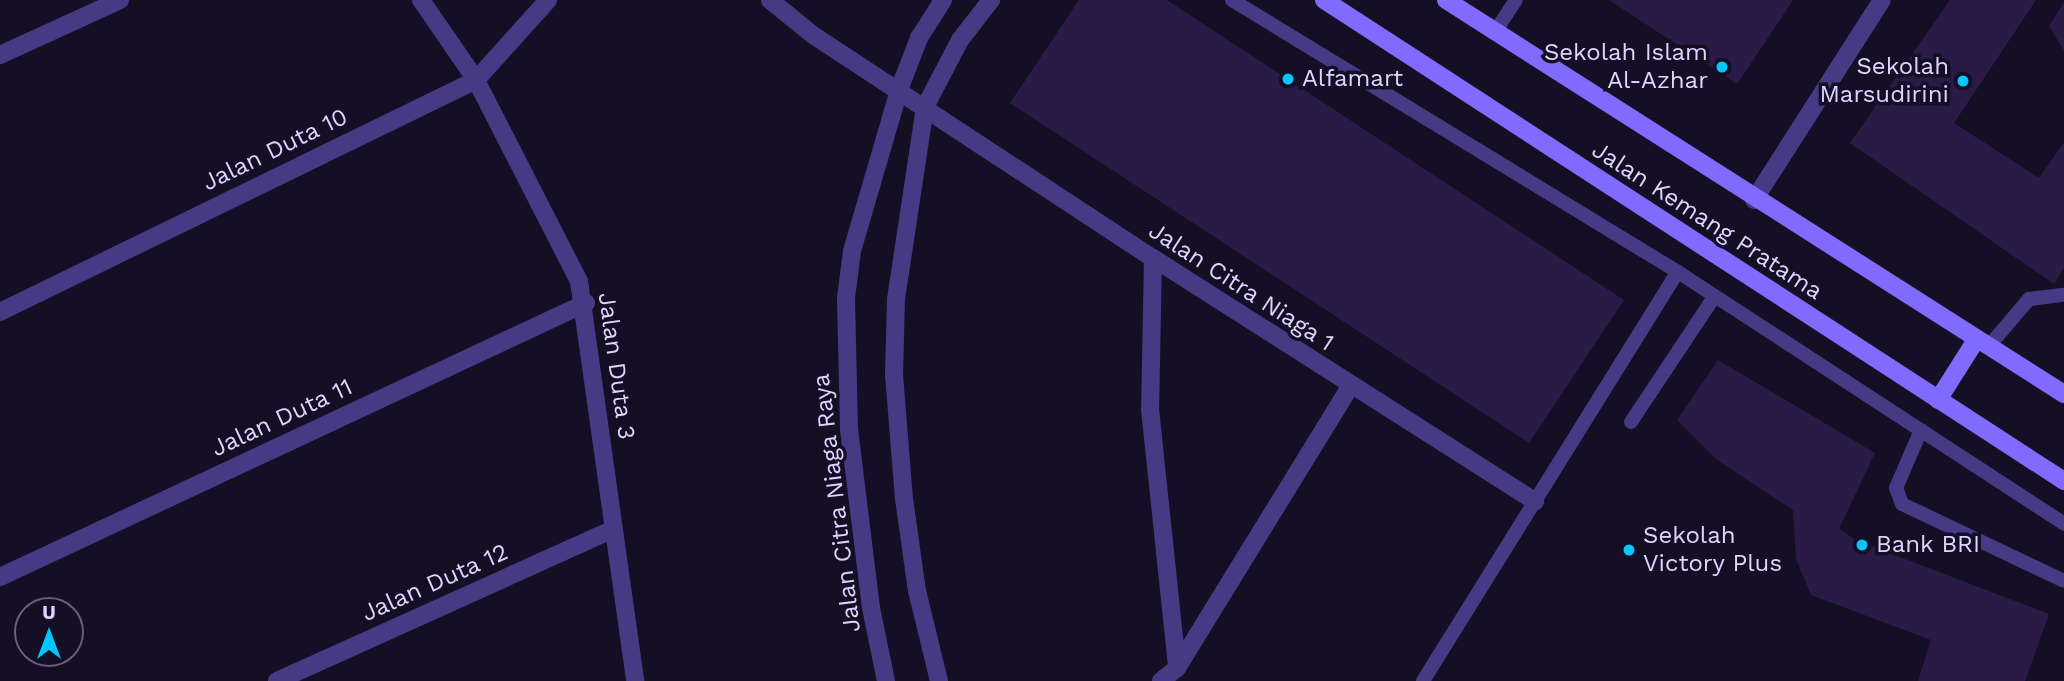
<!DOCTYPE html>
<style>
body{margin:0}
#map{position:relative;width:2064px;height:681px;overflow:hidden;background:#150f25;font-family:"Work Sans",sans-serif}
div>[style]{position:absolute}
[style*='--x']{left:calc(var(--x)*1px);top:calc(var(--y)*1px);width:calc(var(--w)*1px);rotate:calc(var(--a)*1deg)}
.building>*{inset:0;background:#291b46}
.lane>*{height:14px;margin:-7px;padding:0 7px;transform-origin:7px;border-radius:7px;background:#463a84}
.street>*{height:18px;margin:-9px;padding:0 9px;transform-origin:9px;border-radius:9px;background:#463a84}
.secondary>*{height:18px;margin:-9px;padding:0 9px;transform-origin:9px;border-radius:9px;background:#806bfe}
.dots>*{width:19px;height:19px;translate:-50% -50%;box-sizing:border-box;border:4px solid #150f25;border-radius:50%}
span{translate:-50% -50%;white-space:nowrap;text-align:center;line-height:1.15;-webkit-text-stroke:7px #150f25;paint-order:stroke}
.poi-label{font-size:24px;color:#ded4ff}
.right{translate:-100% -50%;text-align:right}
.left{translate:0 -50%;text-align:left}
.street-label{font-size:24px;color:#ded4ff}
.north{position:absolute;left:14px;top:597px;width:70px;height:70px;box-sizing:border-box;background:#150f25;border:2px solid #655e7c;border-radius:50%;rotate:0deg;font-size:19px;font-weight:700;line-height:28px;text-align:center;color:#ded4ff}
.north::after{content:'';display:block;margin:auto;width:24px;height:32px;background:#02c7fd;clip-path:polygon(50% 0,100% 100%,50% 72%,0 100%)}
</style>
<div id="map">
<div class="building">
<div style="clip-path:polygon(1079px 0,1167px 0,1624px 300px,1529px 443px,1010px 103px)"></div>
<div style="clip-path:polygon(1609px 0,1793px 0,1737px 84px)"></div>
<div style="clip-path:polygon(1950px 0,2036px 0,1954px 123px,2039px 178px,2064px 142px,2064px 268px,2054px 284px,1850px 143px)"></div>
<div style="clip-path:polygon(2064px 2px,2064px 51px,2049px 26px)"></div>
<div style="clip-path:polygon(1718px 360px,1875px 453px,1839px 529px,1858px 541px,2049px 614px,2025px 681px,1918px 681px,1931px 640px,1811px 595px,1796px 559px,1793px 510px,1716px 459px,1677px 420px)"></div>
</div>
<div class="lane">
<div style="--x:1232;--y:0;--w:522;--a:31.38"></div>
<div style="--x:1678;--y:272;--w:461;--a:33.1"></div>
<div style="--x:1495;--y:32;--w:38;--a:-57"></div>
<div style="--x:1989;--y:346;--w:62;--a:-49.6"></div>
<div style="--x:2029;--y:299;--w:35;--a:-7"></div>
<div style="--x:1631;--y:422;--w:150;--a:-56.4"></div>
<div style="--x:1921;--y:430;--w:63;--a:113.3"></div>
<div style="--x:1896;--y:488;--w:17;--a:69"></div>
<div style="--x:1902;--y:504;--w:179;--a:25.4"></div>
<div style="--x:1423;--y:681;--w:482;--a:-58.1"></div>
</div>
<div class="street">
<div style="--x:421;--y:0;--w:97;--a:55.5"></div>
<div style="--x:476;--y:80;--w:226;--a:62.9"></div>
<div style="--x:579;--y:281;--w:404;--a:82"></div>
<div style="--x:770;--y:0;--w:55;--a:39.1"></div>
<div style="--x:813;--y:35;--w:407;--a:33.3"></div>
<div style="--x:1153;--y:258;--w:453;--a:32.5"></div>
<div style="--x:0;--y:55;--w:132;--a:-24.6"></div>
<div style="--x:1754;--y:200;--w:237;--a:-57.4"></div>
<div style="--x:1153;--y:258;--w:151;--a:91.1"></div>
<div style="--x:1150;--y:409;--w:260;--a:84"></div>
<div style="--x:1177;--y:668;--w:330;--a:-58.4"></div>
<div style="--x:0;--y:312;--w:530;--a:-25.98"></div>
<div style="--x:476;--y:80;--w:108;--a:-48"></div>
<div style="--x:0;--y:577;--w:647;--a:-25.06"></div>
<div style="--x:277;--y:681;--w:369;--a:-24.3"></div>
<div style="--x:886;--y:681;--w:75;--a:-101.6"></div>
<div style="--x:871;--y:608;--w:179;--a:-97"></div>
<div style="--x:849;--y:430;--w:132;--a:-91.3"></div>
<div style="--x:846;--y:298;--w:47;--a:-82.7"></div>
<div style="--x:852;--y:251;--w:168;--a:-73.7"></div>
<div style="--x:899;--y:90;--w:56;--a:-69"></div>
<div style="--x:919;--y:38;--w:45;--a:-57.7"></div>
<div style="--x:939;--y:681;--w:93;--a:-103.7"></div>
<div style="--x:917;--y:591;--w:93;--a:-98"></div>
<div style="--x:904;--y:499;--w:124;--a:-94.6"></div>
<div style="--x:894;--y:375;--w:76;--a:-88.5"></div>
<div style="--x:896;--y:299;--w:194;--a:-81.4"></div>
<div style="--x:925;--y:107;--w:76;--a:-62.4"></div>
<div style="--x:960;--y:40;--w:51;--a:-52.2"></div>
<div style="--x:1161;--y:681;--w:21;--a:-39"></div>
</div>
<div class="secondary">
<div style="--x:1324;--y:0;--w:883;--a:33.02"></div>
<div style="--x:1446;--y:0;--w:733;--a:32.52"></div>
<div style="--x:1938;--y:400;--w:71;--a:-57.7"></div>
</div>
<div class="dots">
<div style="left:1722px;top:67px;background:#02c7fd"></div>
<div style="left:1288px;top:79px;background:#02c7fd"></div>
<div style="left:1963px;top:81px;background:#02c7fd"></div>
<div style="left:1862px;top:545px;background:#02c7fd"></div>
<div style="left:1629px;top:550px;background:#02c7fd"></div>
</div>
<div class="poi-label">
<span class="right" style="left:1708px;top:67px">Sekolah Islam<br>Al-Azhar</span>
<span class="right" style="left:1949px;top:81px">Sekolah<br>Marsudirini</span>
<span class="left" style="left:1302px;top:79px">Alfamart</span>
<span class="left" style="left:1643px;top:550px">Sekolah<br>Victory Plus</span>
<span class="left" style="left:1876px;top:545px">Bank BRI</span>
</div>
<div class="street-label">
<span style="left:275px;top:150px;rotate:-26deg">Jalan Duta 10</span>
<span style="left:1707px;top:221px;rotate:33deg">Jalan Kemang Pratama</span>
<span style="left:1241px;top:287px;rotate:33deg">Jalan Citra Niaga 1</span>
<span style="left:616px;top:366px;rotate:82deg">Jalan Duta 3</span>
<span style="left:282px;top:418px;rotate:-25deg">Jalan Duta 11</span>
<span style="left:837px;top:503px;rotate:-97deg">Jalan Citra Niaga Raya</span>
<span style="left:435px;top:583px;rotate:-24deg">Jalan Duta 12</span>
</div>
<div class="north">U</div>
</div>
